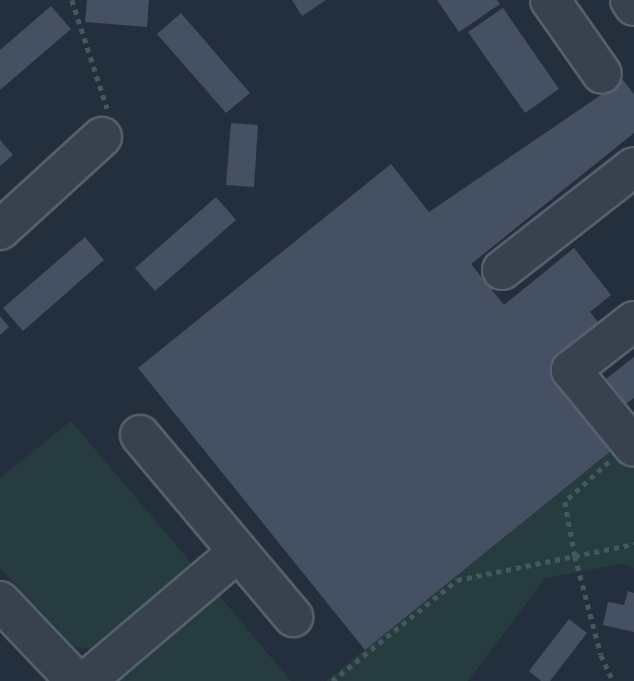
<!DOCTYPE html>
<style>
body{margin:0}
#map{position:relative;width:634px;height:681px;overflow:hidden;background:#242f3e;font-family:"Asap Condensed",sans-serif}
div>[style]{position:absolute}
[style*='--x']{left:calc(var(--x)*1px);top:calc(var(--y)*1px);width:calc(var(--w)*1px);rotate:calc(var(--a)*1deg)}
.green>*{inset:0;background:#263c3f}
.building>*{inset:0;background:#455162}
.path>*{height:4.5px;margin-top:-2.25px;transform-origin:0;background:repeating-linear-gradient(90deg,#44595c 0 5px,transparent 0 10px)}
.roads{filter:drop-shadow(2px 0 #565f6c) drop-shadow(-2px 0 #565f6c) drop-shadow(0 2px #565f6c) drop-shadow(0 -2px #565f6c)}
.minor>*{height:38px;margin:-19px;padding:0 19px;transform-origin:19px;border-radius:19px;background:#38414e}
span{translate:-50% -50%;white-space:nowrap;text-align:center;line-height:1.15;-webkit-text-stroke:5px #1d2633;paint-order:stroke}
</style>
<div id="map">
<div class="green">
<div style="clip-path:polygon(71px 421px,199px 572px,96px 649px,74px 647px,0 568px,0 478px)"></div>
<div style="clip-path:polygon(617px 446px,634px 467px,634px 568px,622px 564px,545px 578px,468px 681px,326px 681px)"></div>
<div style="clip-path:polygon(213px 588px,291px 681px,118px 681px,118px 670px)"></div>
</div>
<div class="building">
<div style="clip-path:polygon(87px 0,149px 0,147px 27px,85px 22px)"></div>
<div style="clip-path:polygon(292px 0,326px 0,302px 16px)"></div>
<div style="clip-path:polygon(437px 0,497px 0,500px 4px,459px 32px)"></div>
<div style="clip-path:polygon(51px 6px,71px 29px,0 90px,0 50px)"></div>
<div style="clip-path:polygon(503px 8px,559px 89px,525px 113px,468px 32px)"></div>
<div style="clip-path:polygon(181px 13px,250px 93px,226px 113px,157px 34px)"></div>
<div style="clip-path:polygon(623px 80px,634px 94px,634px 133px,471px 264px,504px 305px,574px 248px,611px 295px,590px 312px,606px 332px,557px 371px,617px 446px,365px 650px,138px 368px,391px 164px,429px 212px)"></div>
<div style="clip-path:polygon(231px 123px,258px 125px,254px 187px,226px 185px)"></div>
<div style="clip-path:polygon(0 140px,13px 155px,0 166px)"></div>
<div style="clip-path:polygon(216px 197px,236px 220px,155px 291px,135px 268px)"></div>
<div style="clip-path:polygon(85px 237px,104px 260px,23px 331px,3px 308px)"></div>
<div style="clip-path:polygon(0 316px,9px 327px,0 335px)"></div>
<div style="clip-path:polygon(634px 357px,634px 398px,617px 411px,597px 386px)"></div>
<div style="clip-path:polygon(628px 591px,634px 593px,634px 632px,603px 625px,608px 602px,624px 605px)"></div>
<div style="clip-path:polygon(569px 619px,587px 633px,550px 681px,541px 681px,529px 671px)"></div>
</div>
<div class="path">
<div style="--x:72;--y:0;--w:114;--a:72"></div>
<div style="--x:609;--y:462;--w:59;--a:137.7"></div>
<div style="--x:565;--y:502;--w:55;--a:79.5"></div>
<div style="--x:575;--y:556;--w:102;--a:75.3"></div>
<div style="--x:601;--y:655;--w:29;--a:65"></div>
<div style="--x:332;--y:681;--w:161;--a:-38.9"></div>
<div style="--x:457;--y:580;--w:181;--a:-11.5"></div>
</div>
<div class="roads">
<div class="minor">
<div style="--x:550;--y:0;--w:90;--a:54.9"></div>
<div style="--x:630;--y:0;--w:7;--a:56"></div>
<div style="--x:0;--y:230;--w:138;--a:-42.4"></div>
<div style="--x:502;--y:270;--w:167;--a:-38"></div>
<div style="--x:634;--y:321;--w:80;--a:142.1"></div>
<div style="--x:571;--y:370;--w:99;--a:50.7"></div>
<div style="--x:140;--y:435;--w:238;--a:49.9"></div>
<div style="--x:0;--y:601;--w:110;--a:46.5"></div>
<div style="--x:86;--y:681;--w:199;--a:-40.3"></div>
</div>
</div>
</div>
